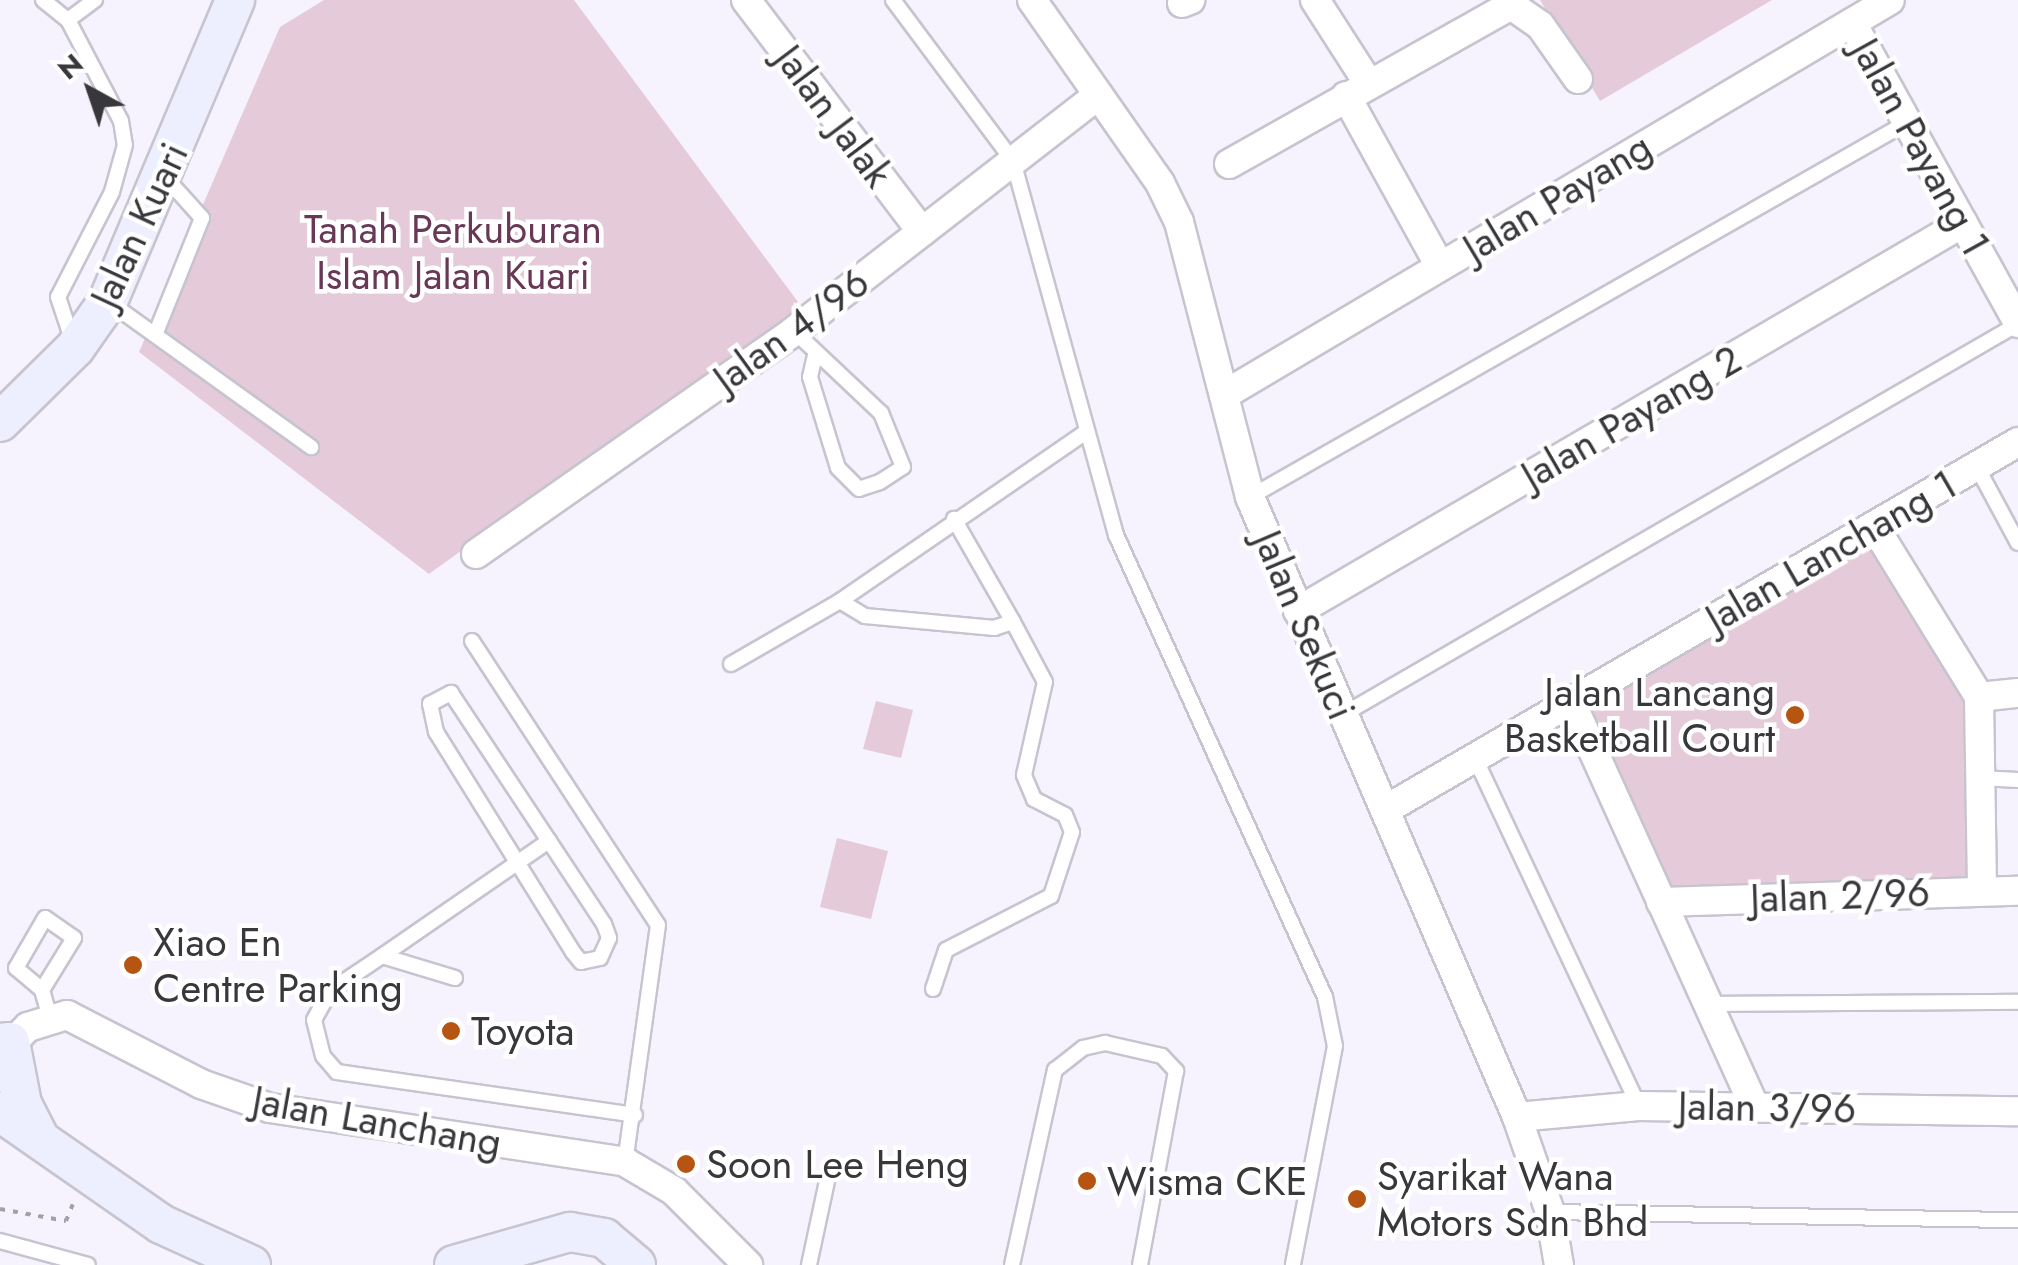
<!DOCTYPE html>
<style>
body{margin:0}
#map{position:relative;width:2018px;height:1265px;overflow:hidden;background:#f6f2fe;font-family:Jost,sans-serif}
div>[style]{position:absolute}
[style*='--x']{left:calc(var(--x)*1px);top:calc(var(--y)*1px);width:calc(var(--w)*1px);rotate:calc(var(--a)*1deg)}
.green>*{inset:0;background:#e5cbda}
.path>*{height:4px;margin-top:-2px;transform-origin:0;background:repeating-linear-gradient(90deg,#a2a0a8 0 5px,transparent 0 13px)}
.roads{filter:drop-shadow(2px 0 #c7c4cf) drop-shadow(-2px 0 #c7c4cf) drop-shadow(0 2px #c7c4cf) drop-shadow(0 -2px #c7c4cf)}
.lane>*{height:14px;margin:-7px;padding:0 7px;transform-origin:7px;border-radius:7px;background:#fff}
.street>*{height:28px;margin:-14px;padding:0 14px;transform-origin:14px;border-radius:14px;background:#fff}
.secondary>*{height:38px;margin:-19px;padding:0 19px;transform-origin:19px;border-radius:19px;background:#edeffe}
.dots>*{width:28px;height:28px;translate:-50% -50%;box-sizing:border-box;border:5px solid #fff;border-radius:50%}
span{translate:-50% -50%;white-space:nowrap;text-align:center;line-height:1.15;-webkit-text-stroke:9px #fff;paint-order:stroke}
.street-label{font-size:40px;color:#38373b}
.park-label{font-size:40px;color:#683856}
.poi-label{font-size:40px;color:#38373b}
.right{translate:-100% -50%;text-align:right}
.left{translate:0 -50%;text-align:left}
.north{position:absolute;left:40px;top:40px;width:100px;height:100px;-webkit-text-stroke:8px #fff;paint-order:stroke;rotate:320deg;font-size:28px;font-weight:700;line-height:40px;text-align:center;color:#38373b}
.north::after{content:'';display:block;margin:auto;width:35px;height:45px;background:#38373b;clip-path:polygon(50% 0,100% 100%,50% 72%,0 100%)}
</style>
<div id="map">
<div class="green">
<div style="clip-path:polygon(324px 0,574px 0,801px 306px,429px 574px,139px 352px,280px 27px)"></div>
<div style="clip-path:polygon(1540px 0,1772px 0,1600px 101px)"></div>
<div style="clip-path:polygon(1874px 526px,1979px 697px,1982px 890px,1661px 902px,1571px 702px)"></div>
<div style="clip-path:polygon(876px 701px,913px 710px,901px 758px,863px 749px)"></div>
<div style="clip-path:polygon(837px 838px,888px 851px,871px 919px,820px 907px)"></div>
</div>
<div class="path">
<div style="--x:0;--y:1209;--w:67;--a:10.3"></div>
<div style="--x:66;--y:1221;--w:24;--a:-68"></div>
</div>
<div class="roads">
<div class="lane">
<div style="--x:43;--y:0;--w:32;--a:39"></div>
<div style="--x:68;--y:20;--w:114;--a:62.3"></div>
<div style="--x:121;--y:121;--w:24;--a:81"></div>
<div style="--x:125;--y:145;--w:49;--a:105.5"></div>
<div style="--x:112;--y:192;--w:118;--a:117.2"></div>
<div style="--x:58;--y:297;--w:51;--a:71.6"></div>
<div style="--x:893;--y:0;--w:201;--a:53.3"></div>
<div style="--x:1013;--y:161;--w:388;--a:74.6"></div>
<div style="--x:1116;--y:535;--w:507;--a:65.66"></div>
<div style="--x:1325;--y:997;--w:50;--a:78.5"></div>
<div style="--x:1335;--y:1046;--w:223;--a:100.9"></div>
<div style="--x:68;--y:20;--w:34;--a:-37"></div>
<div style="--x:109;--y:302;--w:249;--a:35.7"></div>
<div style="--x:794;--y:331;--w:120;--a:43.3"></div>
<div style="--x:881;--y:413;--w:58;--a:67.8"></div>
<div style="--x:903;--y:467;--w:27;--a:147"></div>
<div style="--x:880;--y:482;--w:22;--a:162"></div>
<div style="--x:859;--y:489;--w:30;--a:-135"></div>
<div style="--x:838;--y:468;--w:95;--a:-107.1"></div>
<div style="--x:810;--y:377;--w:23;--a:-77"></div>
<div style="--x:155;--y:335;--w:126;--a:-68.1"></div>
<div style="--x:202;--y:218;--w:54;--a:-132"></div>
<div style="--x:1977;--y:467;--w:86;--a:61.7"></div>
<div style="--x:1250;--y:497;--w:757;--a:-29.68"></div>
<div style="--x:840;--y:601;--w:29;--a:31"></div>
<div style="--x:865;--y:616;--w:130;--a:5.3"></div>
<div style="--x:994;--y:628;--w:20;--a:-18"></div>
<div style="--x:1013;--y:622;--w:119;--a:-119.8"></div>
<div style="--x:472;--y:641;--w:339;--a:56.8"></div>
<div style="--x:658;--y:925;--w:239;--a:97.9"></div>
<div style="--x:731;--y:664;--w:126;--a:-30"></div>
<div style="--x:840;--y:601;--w:296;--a:-34.5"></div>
<div style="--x:451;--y:693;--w:277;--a:56.5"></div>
<div style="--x:604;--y:924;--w:15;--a:70"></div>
<div style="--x:609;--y:938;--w:22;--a:114"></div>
<div style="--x:600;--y:958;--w:19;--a:168"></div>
<div style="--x:581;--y:962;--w:13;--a:-129"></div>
<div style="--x:573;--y:952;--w:259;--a:-121.9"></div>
<div style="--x:436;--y:732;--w:29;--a:-102"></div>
<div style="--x:430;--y:704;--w:24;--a:-28"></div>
<div style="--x:1344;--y:714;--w:779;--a:-30.06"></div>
<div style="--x:1475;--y:758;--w:385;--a:64.8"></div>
<div style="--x:1980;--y:778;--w:38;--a:3"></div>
<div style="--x:382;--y:956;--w:203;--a:-34.6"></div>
<div style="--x:455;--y:978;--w:76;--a:-163.2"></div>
<div style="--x:382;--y:956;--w:63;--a:146.1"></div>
<div style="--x:330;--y:991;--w:33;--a:119"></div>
<div style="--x:314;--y:1020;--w:37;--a:76"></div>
<div style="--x:323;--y:1056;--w:21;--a:49"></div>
<div style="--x:337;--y:1072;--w:301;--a:8.2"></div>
<div style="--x:933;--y:989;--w:41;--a:-71.6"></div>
<div style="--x:946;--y:950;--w:118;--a:-27.2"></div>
<div style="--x:1051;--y:896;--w:67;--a:-71.8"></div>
<div style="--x:1072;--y:832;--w:18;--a:-112"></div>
<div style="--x:1065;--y:815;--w:35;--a:-153"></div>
<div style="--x:1034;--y:799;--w:26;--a:-113"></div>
<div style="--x:1024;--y:775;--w:95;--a:-77.3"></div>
<div style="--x:1045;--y:682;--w:68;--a:-118.1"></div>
<div style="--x:42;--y:990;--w:61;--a:-58.4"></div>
<div style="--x:74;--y:938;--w:35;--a:-145"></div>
<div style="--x:45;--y:918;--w:58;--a:120.1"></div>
<div style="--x:16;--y:968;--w:34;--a:40"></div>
<div style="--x:42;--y:990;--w:26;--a:74"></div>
<div style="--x:1708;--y:1004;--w:310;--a:-0.4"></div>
<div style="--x:1550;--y:1212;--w:468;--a:1"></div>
<div style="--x:0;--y:1241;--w:91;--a:15.3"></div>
<div style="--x:809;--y:1265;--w:95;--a:-77.9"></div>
<div style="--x:1012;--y:1265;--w:200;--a:-77.6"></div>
<div style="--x:1055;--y:1070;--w:36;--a:-38"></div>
<div style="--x:1083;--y:1048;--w:23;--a:-13"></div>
<div style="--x:1105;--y:1043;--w:58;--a:12.8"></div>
<div style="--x:1162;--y:1056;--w:21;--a:47"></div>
<div style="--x:1176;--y:1071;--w:197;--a:100.5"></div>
</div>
<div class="street">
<div style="--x:746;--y:0;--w:291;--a:52.8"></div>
<div style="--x:1032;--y:0;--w:223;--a:55"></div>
<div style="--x:1160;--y:183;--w:43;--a:64"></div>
<div style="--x:1179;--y:222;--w:284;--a:75.5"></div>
<div style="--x:1250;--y:497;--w:675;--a:66.7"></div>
<div style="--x:1517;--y:1117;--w:101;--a:70.8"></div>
<div style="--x:1550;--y:1212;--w:54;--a:80.4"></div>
<div style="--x:1315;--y:0;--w:100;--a:57.3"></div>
<div style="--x:1182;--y:3;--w:9;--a:-21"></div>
<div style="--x:1852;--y:23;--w:343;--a:61"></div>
<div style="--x:1346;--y:96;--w:194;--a:61.1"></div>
<div style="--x:1229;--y:164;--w:324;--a:-29.4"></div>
<div style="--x:1511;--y:5;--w:35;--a:35"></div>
<div style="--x:1540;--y:25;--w:66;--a:54.9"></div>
<div style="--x:1224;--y:395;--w:774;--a:-30.67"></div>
<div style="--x:1874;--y:526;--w:201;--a:58.4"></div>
<div style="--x:1979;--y:697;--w:193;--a:89.1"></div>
<div style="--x:476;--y:554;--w:388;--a:-35"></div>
<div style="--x:794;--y:331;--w:385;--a:-37.8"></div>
<div style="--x:1298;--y:611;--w:770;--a:-30.26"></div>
<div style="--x:1979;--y:697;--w:39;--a:-6"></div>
<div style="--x:1571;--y:702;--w:444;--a:65.6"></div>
<div style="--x:1385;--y:810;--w:732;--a:-30.17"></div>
<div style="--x:1661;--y:902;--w:357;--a:-1.8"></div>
<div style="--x:0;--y:1055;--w:40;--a:-45"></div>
<div style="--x:28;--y:1027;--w:41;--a:-17.1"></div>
<div style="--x:67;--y:1015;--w:151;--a:27.2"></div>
<div style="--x:201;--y:1084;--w:73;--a:19.2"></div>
<div style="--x:270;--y:1108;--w:359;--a:8.6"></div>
<div style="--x:625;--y:1162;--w:57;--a:30.6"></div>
<div style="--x:674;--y:1191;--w:105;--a:45"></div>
<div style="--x:1517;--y:1117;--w:122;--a:-5.2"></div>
<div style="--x:1639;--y:1106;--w:379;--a:0.8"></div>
</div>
<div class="secondary">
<div style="--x:0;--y:422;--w:105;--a:-44.6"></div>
<div style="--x:75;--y:348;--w:57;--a:-54.9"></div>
<div style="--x:108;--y:301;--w:327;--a:-67.1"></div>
<div style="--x:0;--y:1043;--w:10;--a:-6"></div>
<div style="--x:10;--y:1042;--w:63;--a:79"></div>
<div style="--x:22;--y:1104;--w:39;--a:63"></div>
<div style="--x:0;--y:1112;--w:196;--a:34.8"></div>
<div style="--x:161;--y:1224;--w:99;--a:24.5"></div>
<div style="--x:454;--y:1265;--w:121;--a:-15.9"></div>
<div style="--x:570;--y:1232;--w:35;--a:10"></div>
<div style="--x:604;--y:1238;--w:42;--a:40.2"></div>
</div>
</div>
<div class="dots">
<div style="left:1795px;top:715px;background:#b55511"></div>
<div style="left:133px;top:965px;background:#b55511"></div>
<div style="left:451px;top:1031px;background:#b55511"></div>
<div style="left:686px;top:1164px;background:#b55511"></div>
<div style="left:1087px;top:1181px;background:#b55511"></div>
<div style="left:1357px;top:1199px;background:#b55511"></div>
</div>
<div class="street-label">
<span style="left:834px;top:116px;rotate:53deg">Jalan Jalak</span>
<span style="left:1921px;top:147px;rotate:61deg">Jalan Payang 1</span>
<span style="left:1557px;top:197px;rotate:-31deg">Jalan Payang</span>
<span style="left:139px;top:225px;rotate:-65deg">Jalan Kuari</span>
<span style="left:791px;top:330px;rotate:-36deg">Jalan 4/96</span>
<span style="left:1631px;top:417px;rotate:-30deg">Jalan Payang 2</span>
<span style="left:1831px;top:551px;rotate:-30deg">Jalan Lanchang 1</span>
<span style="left:1305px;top:625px;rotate:67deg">Jalan Sekuci</span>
<span style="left:1840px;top:895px;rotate:-2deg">Jalan 2/96</span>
<span style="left:1767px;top:1107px;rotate:1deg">Jalan 3/96</span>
<span style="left:377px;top:1121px;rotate:10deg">Jalan Lanchang</span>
</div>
<div class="park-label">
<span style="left:453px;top:252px">Tanah Perkuburan<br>Islam Jalan Kuari</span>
</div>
<div class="poi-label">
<span class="right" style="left:1775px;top:715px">Jalan Lancang<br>Basketball Court</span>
<span class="left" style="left:153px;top:965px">Xiao En<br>Centre Parking</span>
<span class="left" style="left:471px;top:1031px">Toyota</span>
<span class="left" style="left:706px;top:1164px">Soon Lee Heng</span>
<span class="left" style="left:1377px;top:1199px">Syarikat Wana<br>Motors Sdn Bhd</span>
<span class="left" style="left:1107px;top:1181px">Wisma CKE</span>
</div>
<div class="north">N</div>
</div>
